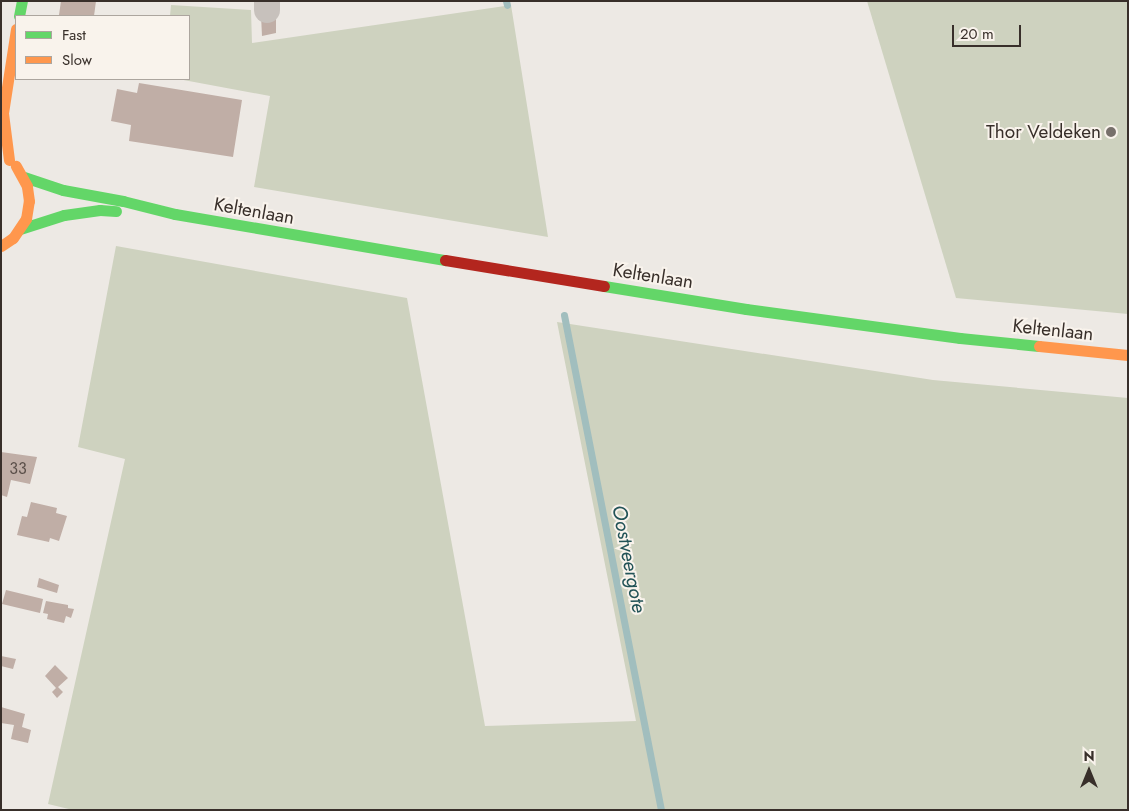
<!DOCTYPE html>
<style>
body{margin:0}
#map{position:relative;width:1129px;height:811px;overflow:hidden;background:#ede9e4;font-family:Jost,sans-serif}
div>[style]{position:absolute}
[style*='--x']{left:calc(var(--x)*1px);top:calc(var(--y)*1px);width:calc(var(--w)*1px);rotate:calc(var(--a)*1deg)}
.green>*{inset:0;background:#ced2bf}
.stream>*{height:7px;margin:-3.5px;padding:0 3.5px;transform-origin:3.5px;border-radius:3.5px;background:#a1bebe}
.building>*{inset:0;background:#c0aea6}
.street>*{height:26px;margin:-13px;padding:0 13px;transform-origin:13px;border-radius:13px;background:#c7c1bc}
.fast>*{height:11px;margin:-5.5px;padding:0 5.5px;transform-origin:5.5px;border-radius:5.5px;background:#63d668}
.slow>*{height:11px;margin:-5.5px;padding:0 5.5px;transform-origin:5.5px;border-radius:5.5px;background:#ff974d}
.jam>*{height:11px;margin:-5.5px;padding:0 5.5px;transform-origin:5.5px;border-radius:5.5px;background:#b3261e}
.dots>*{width:14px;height:14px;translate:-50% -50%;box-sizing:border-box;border:2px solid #f9f3ec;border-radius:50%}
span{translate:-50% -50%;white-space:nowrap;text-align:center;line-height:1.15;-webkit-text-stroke:4px #f9f3ec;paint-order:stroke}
.number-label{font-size:16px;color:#5a4f49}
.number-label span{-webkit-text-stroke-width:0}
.poi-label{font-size:19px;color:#382f2a}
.right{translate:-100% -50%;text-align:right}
.street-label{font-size:19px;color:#382f2a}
.water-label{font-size:20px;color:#225357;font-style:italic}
.frame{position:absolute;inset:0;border:2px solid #382f2a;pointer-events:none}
.legend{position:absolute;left:15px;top:15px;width:175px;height:65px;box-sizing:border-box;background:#f9f3ec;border:1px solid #aca59e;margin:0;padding:6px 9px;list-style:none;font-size:15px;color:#382f2a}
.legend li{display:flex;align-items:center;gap:10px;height:25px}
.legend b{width:25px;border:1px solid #aca59e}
.north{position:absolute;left:1064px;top:746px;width:50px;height:50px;-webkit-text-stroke:4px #f9f3ec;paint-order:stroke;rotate:0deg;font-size:14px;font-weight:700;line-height:20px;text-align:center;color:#382f2a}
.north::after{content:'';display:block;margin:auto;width:18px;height:22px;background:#382f2a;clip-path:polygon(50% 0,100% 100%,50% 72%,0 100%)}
.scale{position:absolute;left:952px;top:25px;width:69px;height:22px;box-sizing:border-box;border:2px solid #382f2a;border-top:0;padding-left:6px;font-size:15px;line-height:18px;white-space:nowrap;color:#382f2a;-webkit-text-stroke:4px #f9f3ec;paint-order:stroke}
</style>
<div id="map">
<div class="green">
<div style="clip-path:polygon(867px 1px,1128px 1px,1128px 314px,956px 298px)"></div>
<div style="clip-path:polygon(171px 5px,251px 10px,252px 43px,511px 5px,548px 237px,254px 187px,270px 96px,178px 79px,189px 79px,189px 16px,170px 16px)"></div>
<div style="clip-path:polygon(116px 246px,407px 298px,485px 726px,636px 721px,557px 322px,933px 380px,1128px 398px,1128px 810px,73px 810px,48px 804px,125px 459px,78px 447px)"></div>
</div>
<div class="stream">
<div style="--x:506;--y:1;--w:4;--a:76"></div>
<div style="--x:564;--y:315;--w:504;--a:78.91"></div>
</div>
<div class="building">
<div style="clip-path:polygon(61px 1px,96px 1px,94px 16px,59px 15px)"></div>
<div style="clip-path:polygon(276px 14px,276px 33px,262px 36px,261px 15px)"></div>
<div style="clip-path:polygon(139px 83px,242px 100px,233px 157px,129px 141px,131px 125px,111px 121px,117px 89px,137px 93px)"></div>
<div style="clip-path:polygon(1px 452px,37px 457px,30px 484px,11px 480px,7px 497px,1px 495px)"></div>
<div style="clip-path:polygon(31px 502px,57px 508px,56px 513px,67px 516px,59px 541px,50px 538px,49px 542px,17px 535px,22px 516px,27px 517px)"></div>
<div style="clip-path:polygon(39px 578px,59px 585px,57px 593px,37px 587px)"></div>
<div style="clip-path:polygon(6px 590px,43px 599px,40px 613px,2px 604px)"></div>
<div style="clip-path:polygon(46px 601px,68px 605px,68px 608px,74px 609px,71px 618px,66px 616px,64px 623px,47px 619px,48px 614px,43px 613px)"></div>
<div style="clip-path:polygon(1px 656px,16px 659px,13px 669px,1px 666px)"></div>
<div style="clip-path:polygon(55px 665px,68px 678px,58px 687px,63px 692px,57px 698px,52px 692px,56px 688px,45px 676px)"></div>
<div style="clip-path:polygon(1px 707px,25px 714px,22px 727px,31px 730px,28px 743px,11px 739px,14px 725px,1px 723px)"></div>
</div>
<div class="street">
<div style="--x:267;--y:10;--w:9;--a:-90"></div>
</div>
<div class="fast">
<div style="--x:19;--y:16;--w:15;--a:-79"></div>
<div style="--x:24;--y:177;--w:41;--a:18.4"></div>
<div style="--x:63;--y:190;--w:61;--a:10.4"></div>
<div style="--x:123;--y:201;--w:54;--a:14"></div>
<div style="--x:175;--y:214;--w:274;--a:9.7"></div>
<div style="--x:20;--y:229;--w:46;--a:-17.7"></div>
<div style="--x:64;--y:215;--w:36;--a:-8"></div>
<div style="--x:100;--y:210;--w:16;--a:4"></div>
<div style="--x:604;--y:286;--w:144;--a:9.2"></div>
<div style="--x:746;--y:309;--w:216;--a:7.7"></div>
<div style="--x:960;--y:338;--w:79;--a:5.8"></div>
</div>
<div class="slow">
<div style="--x:9;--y:160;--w:47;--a:-97.3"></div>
<div style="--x:3;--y:113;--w:85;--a:-81.2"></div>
<div style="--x:1;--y:246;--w:14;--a:-34"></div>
<div style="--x:13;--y:238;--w:23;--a:-56"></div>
<div style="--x:26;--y:219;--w:18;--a:-81"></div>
<div style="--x:29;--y:201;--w:15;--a:-98"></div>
<div style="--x:27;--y:186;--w:23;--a:-119"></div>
<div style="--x:1039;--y:346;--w:89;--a:5.8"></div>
</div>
<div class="jam">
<div style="--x:445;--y:260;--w:161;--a:9.3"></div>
</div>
<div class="dots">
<div style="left:1111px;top:132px;background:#77706b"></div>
</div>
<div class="number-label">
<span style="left:18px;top:469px">33</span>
</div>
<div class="poi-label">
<span class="right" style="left:1101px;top:132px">Thor Veldeken</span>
</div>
<div class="street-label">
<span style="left:254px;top:211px;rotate:10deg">Keltenlaan</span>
<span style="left:653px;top:276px;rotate:9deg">Keltenlaan</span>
<span style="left:1053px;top:330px;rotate:6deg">Keltenlaan</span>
</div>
<div class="water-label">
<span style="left:629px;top:559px;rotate:79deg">Oostveergote</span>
</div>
<div class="frame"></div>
<ul class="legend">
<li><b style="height:6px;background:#63d668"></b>Fast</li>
<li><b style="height:6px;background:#ff974d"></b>Slow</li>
</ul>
<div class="north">N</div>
<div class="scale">20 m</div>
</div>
